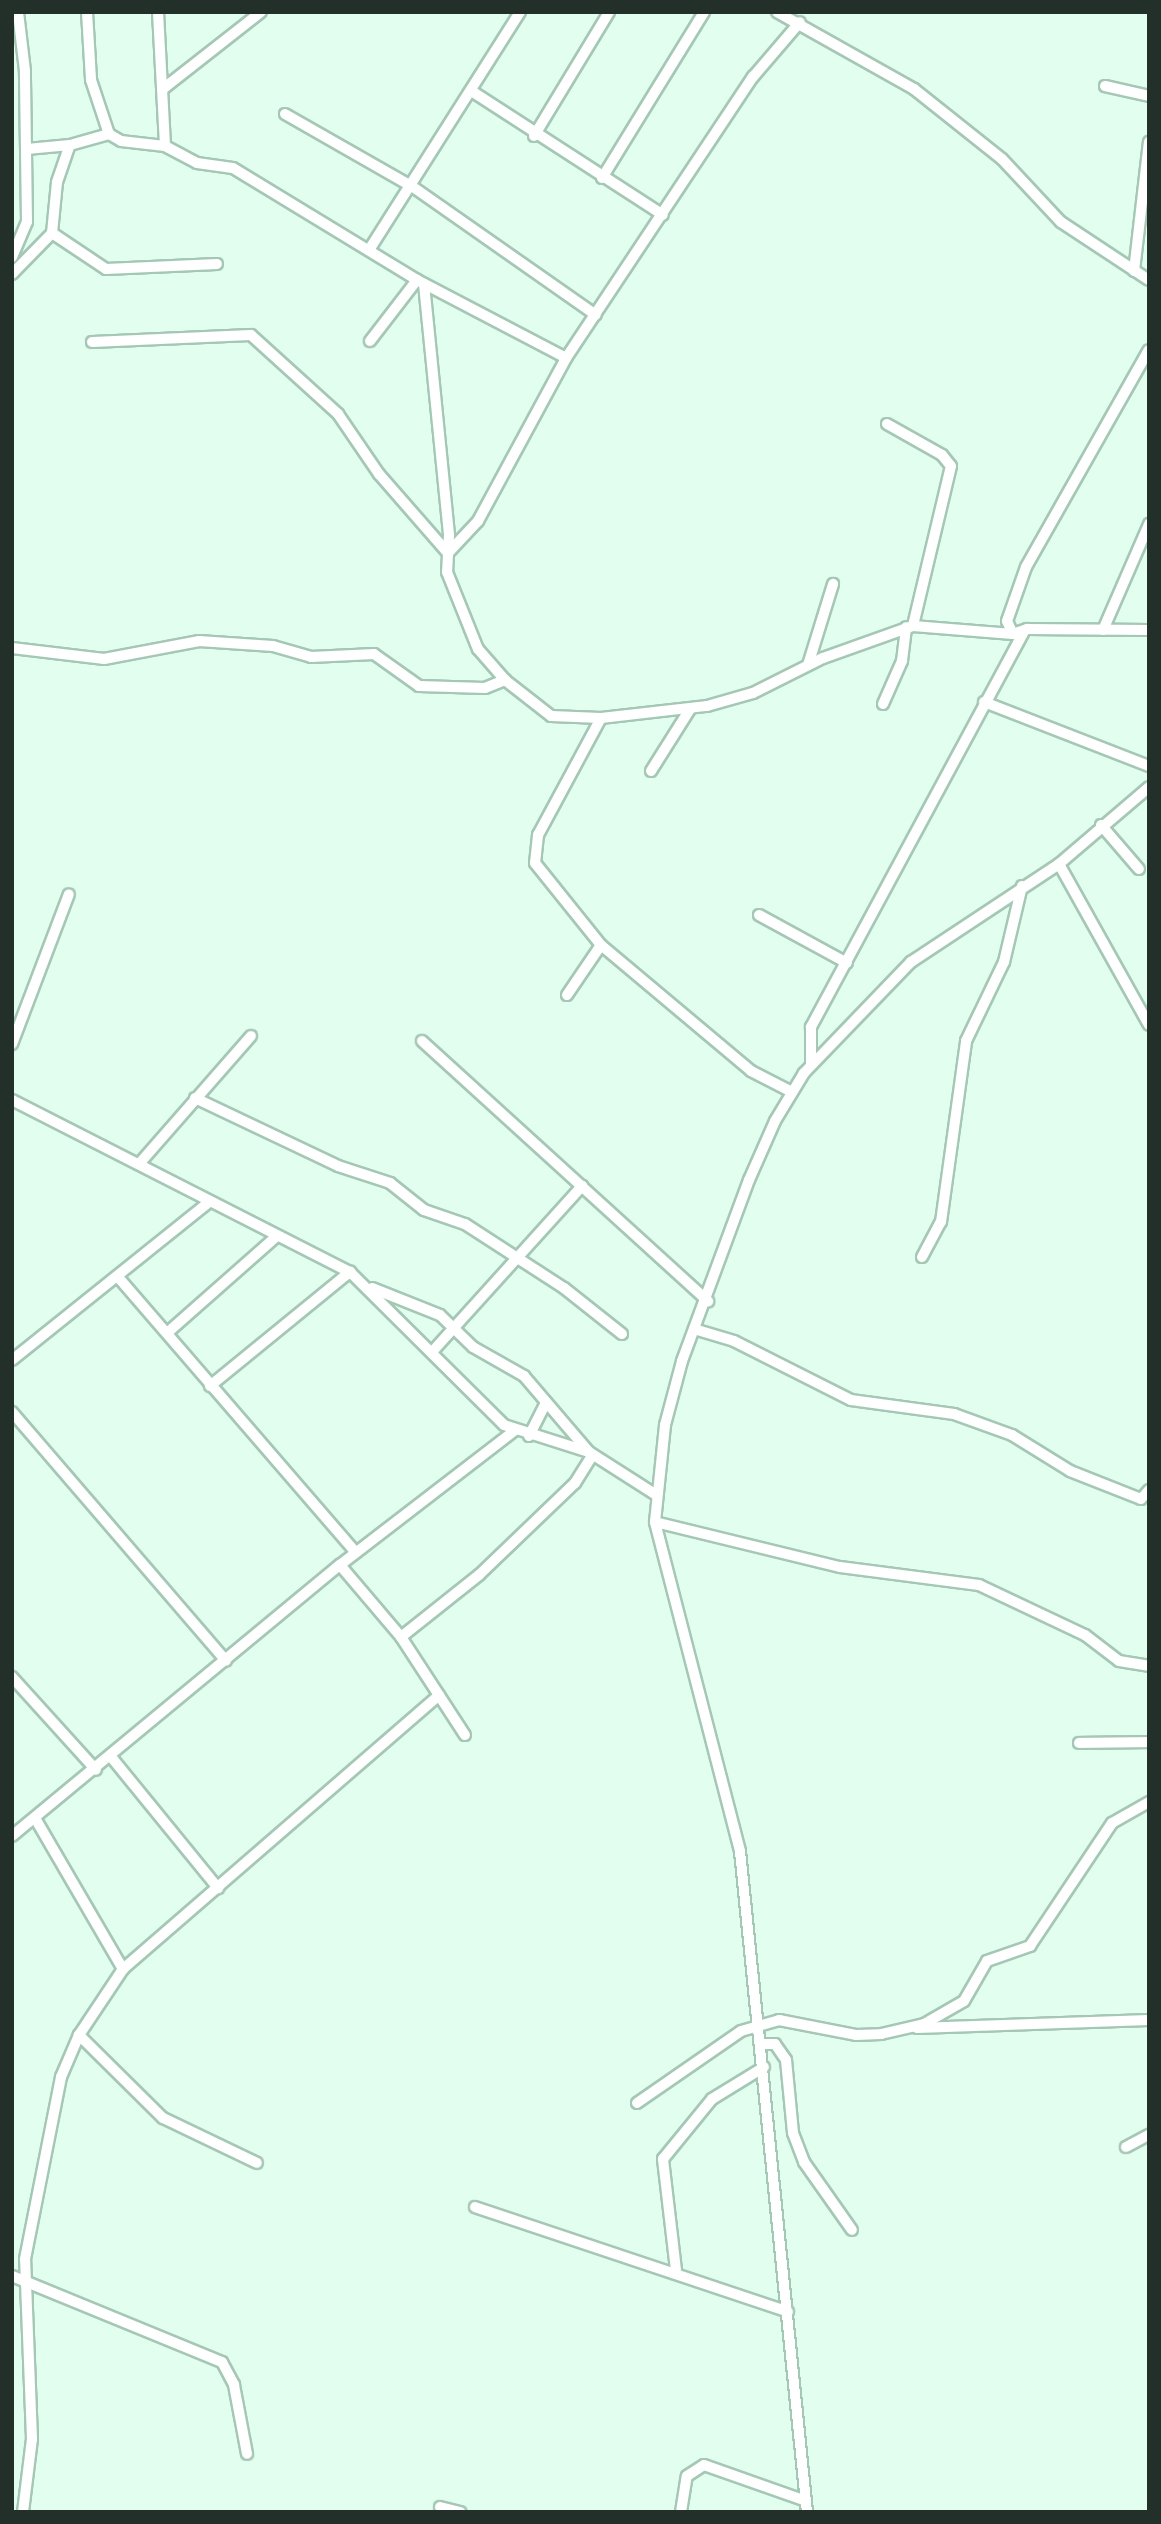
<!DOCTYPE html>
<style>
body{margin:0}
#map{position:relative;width:1161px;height:2524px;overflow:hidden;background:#e2feef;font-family:"Open Sans",sans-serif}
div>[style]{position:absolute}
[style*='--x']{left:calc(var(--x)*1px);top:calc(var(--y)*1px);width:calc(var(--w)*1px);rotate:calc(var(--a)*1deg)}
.roads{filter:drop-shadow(2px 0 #a5c7b5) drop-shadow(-2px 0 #a5c7b5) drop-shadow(0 2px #a5c7b5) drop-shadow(0 -2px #a5c7b5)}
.street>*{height:10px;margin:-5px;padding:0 5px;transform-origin:5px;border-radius:5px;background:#fff}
span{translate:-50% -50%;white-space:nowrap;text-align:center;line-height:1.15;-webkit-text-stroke:6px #fff;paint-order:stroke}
.frame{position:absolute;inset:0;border:14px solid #233029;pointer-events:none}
</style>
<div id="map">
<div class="roads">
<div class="street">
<div style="--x:87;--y:12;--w:68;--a:86.6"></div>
<div style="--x:91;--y:80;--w:57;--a:71.6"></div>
<div style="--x:109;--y:134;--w:14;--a:30"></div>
<div style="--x:121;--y:141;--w:44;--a:6.5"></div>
<div style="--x:165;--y:146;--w:36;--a:28"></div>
<div style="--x:197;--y:163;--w:36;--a:8"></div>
<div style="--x:233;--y:168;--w:215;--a:31.3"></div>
<div style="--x:417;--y:280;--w:168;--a:27.6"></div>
<div style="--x:158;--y:12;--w:134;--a:87"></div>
<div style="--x:777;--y:12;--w:157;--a:29.3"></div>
<div style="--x:914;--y:89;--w:112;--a:38.5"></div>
<div style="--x:1002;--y:159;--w:86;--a:46.9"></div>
<div style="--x:1061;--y:222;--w:105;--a:33.4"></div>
<div style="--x:1105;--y:86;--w:45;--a:12.8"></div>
<div style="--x:164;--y:88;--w:123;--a:-38.1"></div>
<div style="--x:473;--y:92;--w:226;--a:32.9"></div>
<div style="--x:285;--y:114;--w:147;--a:29.7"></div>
<div style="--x:413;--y:187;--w:223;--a:35"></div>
<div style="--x:534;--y:136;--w:145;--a:-58.8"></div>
<div style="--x:27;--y:149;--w:43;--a:-5.3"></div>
<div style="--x:602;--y:178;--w:195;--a:-58.4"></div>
<div style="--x:52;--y:233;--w:65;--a:33.7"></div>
<div style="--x:106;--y:269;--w:111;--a:-2.6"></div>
<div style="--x:369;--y:250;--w:282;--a:-57.6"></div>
<div style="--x:12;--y:257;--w:38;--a:-67"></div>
<div style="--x:27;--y:222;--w:151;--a:-90.8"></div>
<div style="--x:25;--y:71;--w:59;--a:-96.8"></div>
<div style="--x:1134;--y:271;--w:130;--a:-83.4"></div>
<div style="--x:12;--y:274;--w:57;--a:-45.7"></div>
<div style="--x:52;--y:233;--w:51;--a:-84.4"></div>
<div style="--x:57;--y:182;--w:39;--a:-71"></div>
<div style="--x:70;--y:145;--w:41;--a:-15.8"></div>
<div style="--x:424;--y:284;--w:252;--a:84.3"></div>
<div style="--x:449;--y:535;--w:37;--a:93"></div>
<div style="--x:447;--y:572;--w:83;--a:68.1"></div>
<div style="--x:478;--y:649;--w:41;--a:48.9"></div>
<div style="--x:505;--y:680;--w:58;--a:38"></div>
<div style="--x:551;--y:716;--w:50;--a:2.3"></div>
<div style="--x:601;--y:718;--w:107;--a:-6.5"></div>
<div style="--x:707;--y:706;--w:48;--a:-15.8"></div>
<div style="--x:753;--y:693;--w:78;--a:-26.6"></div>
<div style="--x:823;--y:658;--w:96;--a:-19.6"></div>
<div style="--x:913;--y:626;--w:100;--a:4.6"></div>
<div style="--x:1013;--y:634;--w:15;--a:-20"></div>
<div style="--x:1027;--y:629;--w:122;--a:0.5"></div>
<div style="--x:370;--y:341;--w:77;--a:-52.4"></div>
<div style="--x:92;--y:342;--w:159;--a:-2.5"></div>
<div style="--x:251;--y:335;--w:118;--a:42.2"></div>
<div style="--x:338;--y:414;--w:73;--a:55.7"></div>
<div style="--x:379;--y:474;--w:105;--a:48.9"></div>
<div style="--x:448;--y:553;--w:44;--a:-46.8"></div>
<div style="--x:478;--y:521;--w:185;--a:-61.6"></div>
<div style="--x:566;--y:358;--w:338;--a:-56.4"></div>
<div style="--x:753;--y:77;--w:72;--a:-49.5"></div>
<div style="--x:887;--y:424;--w:63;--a:29.4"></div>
<div style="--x:942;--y:455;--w:14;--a:51"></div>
<div style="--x:951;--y:466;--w:164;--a:103.4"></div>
<div style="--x:1103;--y:630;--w:116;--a:-66.5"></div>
<div style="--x:1013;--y:634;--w:14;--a:-115"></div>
<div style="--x:1007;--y:621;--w:57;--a:-70.6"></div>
<div style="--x:1026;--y:567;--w:249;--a:-60.5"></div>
<div style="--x:12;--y:648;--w:93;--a:6.8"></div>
<div style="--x:104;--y:659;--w:97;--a:-10.7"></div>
<div style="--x:199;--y:641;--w:74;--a:3.9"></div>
<div style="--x:273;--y:646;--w:40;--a:16"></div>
<div style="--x:311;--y:657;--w:63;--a:-2.7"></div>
<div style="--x:374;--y:654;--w:55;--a:35.4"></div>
<div style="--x:419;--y:686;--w:66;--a:1.7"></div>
<div style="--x:485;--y:688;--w:22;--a:-22"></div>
<div style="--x:808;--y:665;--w:85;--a:-72.8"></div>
<div style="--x:984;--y:702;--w:177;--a:21.2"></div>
<div style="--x:883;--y:704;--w:47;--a:-66.2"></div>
<div style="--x:902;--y:661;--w:34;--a:-83"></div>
<div style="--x:601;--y:718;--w:133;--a:118.3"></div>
<div style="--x:538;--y:835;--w:28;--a:96"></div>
<div style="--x:535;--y:863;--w:105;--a:51.2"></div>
<div style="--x:601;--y:945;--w:196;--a:40"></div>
<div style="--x:751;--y:1071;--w:46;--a:27.1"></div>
<div style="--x:651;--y:771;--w:73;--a:-57.8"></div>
<div style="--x:1101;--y:825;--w:58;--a:49.2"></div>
<div style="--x:1059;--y:864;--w:184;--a:60.8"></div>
<div style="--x:759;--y:915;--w:100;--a:28.6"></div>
<div style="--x:567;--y:995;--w:60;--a:-55.8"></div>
<div style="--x:422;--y:1041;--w:387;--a:42.3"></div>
<div style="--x:12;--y:1044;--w:160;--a:-69.2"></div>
<div style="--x:811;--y:1065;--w:38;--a:-90"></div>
<div style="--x:811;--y:1027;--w:449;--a:-61.7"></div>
<div style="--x:195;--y:1098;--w:158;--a:25.4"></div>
<div style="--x:338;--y:1166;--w:55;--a:18.1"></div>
<div style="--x:390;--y:1183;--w:43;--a:38.5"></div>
<div style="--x:424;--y:1210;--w:43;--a:18.9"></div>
<div style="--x:465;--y:1224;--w:118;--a:32.9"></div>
<div style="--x:564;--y:1288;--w:74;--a:38.4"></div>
<div style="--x:12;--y:1100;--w:379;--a:27"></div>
<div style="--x:350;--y:1272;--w:217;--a:44.8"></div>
<div style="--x:504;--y:1425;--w:89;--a:17.6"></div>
<div style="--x:589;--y:1452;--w:78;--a:32.5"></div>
<div style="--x:139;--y:1164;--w:170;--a:-48.8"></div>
<div style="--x:922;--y:1257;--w:40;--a:-62"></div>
<div style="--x:941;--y:1222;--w:183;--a:-82.1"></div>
<div style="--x:966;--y:1041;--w:88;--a:-64.3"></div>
<div style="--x:1004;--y:962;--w:78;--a:-76.7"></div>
<div style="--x:118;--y:1277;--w:364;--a:49.2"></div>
<div style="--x:372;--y:1288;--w:73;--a:21.7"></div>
<div style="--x:440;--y:1315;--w:46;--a:44.1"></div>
<div style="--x:473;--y:1347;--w:59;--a:29.6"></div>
<div style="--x:524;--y:1376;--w:100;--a:49.5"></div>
<div style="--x:694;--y:1329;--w:42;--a:16.7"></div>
<div style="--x:734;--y:1341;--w:131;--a:26.8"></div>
<div style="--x:851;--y:1400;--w:104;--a:7.7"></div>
<div style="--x:954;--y:1414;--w:62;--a:19.9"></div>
<div style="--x:1012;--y:1435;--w:68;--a:31.8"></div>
<div style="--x:1070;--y:1471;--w:76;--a:21.5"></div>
<div style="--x:1141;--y:1499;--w:12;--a:-48"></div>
<div style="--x:167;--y:1333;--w:145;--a:-41.4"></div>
<div style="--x:432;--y:1352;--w:224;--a:-47.9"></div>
<div style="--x:12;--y:1360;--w:251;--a:-38.7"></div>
<div style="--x:210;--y:1386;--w:181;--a:-39.2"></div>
<div style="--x:12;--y:1412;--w:328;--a:49.3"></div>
<div style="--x:529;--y:1436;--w:37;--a:-63"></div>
<div style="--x:655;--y:1522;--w:190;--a:13.7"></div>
<div style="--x:840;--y:1567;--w:140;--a:7.4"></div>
<div style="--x:979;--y:1585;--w:117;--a:25.3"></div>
<div style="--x:1085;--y:1635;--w:43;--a:37.4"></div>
<div style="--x:1119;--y:1661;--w:30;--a:9"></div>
<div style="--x:340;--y:1565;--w:94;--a:49.7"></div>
<div style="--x:401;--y:1637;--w:117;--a:56.9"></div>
<div style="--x:401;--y:1637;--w:100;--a:-38.5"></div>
<div style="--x:479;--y:1575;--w:133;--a:-43.8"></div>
<div style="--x:575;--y:1483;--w:32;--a:-58"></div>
<div style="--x:12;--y:1677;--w:125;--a:47.9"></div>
<div style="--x:1079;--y:1743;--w:70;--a:-0.8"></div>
<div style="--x:112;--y:1758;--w:168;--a:50.8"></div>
<div style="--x:35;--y:1818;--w:175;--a:59.8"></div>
<div style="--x:12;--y:1836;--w:425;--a:-39.6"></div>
<div style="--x:340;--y:1565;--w:221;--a:-37.6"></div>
<div style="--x:917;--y:2028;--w:232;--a:-2"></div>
<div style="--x:79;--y:2035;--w:118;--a:44.7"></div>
<div style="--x:163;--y:2118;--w:104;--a:25.6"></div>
<div style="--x:762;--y:2044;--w:13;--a:0"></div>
<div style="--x:775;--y:2044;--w:19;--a:55"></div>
<div style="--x:786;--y:2060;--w:73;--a:84.5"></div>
<div style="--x:793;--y:2133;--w:31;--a:69"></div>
<div style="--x:804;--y:2162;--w:83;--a:54.8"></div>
<div style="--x:637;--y:2103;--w:126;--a:-34.7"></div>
<div style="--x:741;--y:2031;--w:40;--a:-16"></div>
<div style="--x:779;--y:2020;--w:78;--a:11"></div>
<div style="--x:856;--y:2035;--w:25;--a:-2"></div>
<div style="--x:881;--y:2034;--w:44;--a:-13.1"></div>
<div style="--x:924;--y:2024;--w:46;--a:-29.9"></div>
<div style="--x:964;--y:2001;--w:46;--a:-60.1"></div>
<div style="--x:987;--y:1961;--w:46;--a:-19.2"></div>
<div style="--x:1030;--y:1946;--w:148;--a:-56.3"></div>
<div style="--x:1112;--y:1823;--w:43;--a:-29.6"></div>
<div style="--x:1126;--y:2147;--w:26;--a:-28"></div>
<div style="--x:475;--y:2207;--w:330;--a:18.5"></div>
<div style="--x:676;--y:2270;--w:112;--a:-96.7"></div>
<div style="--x:663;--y:2159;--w:77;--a:-50.8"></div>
<div style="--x:712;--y:2099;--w:61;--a:-31.6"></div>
<div style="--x:12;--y:2276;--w:227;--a:22.3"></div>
<div style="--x:222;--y:2362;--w:26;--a:62"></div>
<div style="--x:234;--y:2385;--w:70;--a:79.3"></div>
<div style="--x:440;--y:2507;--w:21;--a:14"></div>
<div style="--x:23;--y:2512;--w:74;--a:-83"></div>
<div style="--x:32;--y:2439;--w:180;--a:-92.2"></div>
<div style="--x:25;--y:2259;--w:186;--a:-78.8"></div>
<div style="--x:61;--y:2077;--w:46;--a:-66.8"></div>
<div style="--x:79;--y:2035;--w:79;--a:-56.3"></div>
<div style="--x:123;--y:1969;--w:418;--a:-40.9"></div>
<div style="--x:681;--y:2512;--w:36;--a:-81"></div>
<div style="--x:687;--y:2476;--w:20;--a:-33"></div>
<div style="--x:704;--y:2465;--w:108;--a:19.4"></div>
<div style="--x:807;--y:2512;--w:664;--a:-95.79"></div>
<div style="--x:740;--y:1851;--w:340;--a:-104.5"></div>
<div style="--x:655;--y:1522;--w:98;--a:-84.1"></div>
<div style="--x:665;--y:1425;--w:66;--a:-75.1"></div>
<div style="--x:682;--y:1361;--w:193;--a:-69.7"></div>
<div style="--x:749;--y:1180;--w:64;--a:-66.2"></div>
<div style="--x:775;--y:1121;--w:56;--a:-58.9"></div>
<div style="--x:804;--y:1073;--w:154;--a:-46.1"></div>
<div style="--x:911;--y:962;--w:178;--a:-33.5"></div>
<div style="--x:1059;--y:864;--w:118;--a:-40.5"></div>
</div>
</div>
<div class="frame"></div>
</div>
